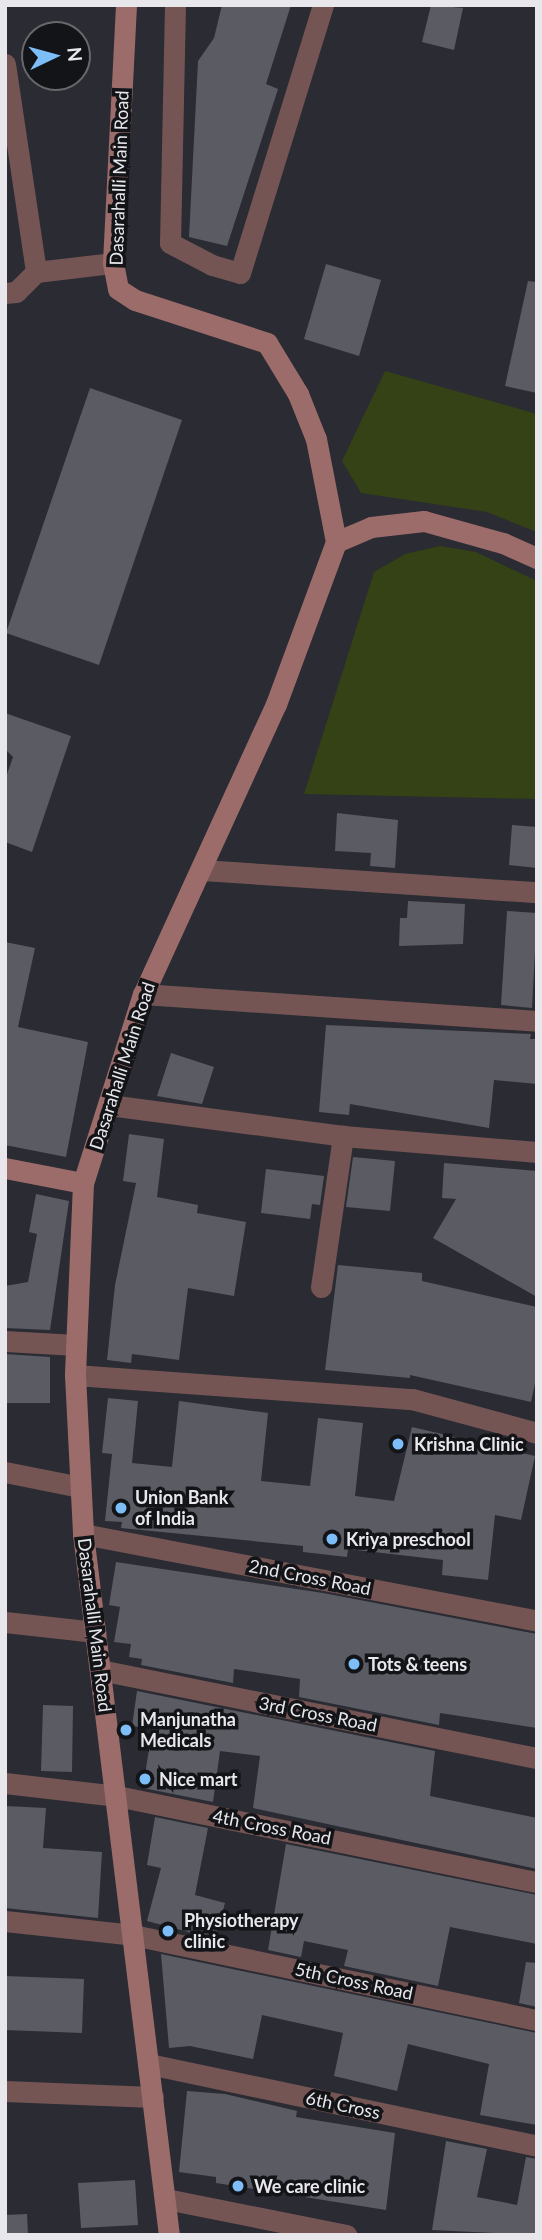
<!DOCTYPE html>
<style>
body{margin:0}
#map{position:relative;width:542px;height:2240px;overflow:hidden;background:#2a2b33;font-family:Lato,sans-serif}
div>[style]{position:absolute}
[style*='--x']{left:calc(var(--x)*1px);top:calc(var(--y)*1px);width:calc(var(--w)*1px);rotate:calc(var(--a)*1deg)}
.green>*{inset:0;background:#344215}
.building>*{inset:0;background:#5b5b64}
.street>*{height:21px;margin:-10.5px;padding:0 10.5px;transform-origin:10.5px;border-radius:10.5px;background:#745554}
.secondary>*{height:21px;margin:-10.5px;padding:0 10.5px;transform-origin:10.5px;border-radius:10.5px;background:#9c6c6a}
.dots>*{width:19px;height:19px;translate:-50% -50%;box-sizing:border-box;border:4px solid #131417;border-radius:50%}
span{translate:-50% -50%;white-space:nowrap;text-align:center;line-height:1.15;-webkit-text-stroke:7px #131417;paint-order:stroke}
.street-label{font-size:18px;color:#e7e7ec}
.poi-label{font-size:18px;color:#e7e7ec;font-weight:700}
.left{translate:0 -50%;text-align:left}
.frame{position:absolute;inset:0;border:7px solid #e7e7ec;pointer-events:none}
.north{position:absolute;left:21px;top:21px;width:70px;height:70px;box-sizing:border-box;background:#131417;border:2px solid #68686c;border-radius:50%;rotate:85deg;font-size:19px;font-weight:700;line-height:28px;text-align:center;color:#e7e7ec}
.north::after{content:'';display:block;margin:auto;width:24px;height:32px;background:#7dbef9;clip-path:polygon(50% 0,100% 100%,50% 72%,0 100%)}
</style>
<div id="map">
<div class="green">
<div style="clip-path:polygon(385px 371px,537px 414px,537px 532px,487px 512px,361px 493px,342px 461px)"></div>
<div style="clip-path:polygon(440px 546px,476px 552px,537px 581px,537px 799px,304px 794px,374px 572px,405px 554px)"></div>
</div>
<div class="building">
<div style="clip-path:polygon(222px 5px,291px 5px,266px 84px,278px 89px,227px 246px,189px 237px,198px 61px,214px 38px)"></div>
<div style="clip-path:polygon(431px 5px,463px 8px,454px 50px,422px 42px)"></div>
<div style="clip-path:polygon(326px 264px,381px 280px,359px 356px,304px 339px)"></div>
<div style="clip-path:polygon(528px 281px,537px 282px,537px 393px,505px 386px)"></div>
<div style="clip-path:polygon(90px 388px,182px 420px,99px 665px,6px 633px)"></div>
<div style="clip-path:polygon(5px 713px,71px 736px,32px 852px,5px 842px,5px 780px,13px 757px,5px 749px)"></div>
<div style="clip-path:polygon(337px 813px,398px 820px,395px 868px,370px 866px,371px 853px,335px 851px)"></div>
<div style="clip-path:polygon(512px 825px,537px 827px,537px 868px,509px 865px)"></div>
<div style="clip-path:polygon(408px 901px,465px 904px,463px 944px,399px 946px,400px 918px,407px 918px)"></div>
<div style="clip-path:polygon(507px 911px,537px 913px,532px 1008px,501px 1005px)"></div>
<div style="clip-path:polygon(5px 942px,35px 948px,18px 1027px,88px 1042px,66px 1157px,5px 1145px)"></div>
<div style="clip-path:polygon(326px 1025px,531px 1034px,530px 1039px,537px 1039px,537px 1084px,494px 1080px,489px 1128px,350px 1104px,349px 1115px,319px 1112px)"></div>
<div style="clip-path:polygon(171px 1053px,214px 1067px,202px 1104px,157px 1096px)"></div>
<div style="clip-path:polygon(129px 1134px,164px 1139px,157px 1197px,198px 1205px,197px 1213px,246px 1222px,234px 1296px,188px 1288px,179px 1360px,132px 1354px,131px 1363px,107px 1360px,115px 1285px,136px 1183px,123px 1181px)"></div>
<div style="clip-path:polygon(353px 1157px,395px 1161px,390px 1211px,346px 1207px)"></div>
<div style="clip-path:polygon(444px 1163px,537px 1171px,537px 1297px,433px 1238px,456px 1199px,442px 1198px)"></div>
<div style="clip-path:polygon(266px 1169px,324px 1176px,320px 1205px,312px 1204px,310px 1219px,261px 1213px)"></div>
<div style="clip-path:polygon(36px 1194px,69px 1201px,50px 1330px,5px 1328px,5px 1286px,28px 1282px,37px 1234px,29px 1232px)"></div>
<div style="clip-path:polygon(338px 1265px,422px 1273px,422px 1281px,537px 1307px,537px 1374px,531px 1402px,410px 1375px,410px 1378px,325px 1370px)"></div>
<div style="clip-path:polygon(5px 1354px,50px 1357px,50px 1403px,5px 1403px)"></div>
<div style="clip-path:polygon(108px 1398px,138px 1401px,132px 1463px,172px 1467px,179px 1401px,268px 1413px,261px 1481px,310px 1486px,318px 1418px,363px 1423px,355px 1496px,394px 1501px,412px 1427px,535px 1456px,521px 1520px,495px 1515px,488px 1580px,442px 1575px,443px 1560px,348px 1549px,347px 1557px,303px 1552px,303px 1546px,121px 1528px,122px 1522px,105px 1521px,112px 1454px,102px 1453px)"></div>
<div style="clip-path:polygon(116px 1562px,323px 1593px,537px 1634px,537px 1728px,440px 1713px,439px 1725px,299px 1697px,300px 1679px,234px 1669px,233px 1683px,141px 1665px,142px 1659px,129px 1657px,131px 1644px,114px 1642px,120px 1607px,109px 1605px)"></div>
<div style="clip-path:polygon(137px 1691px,435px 1751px,430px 1796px,537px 1818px,537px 1869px,253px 1808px,260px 1756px,220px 1751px,213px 1802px,143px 1788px,152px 1729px,132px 1726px)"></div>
<div style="clip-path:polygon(43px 1705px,73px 1706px,72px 1772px,41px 1771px)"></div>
<div style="clip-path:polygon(5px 1806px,46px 1808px,43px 1848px,102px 1852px,98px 1918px,5px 1908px)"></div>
<div style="clip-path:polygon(155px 1817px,208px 1828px,195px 1895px,225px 1903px,215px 1939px,147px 1921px,161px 1868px,147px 1865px)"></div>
<div style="clip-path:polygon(286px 1844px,537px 1895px,537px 1944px,450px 1927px,438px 1986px,344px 1966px,348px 1950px,304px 1941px,301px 1957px,268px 1950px)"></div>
<div style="clip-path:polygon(161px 1954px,537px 2033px,537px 2125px,480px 2115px,489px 2064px,408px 2044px,397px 2091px,334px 2076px,343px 2033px,262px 2015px,253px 2059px,190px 2046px,169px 2048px)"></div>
<div style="clip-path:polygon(526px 1962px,537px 1963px,537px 2007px,519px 2003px)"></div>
<div style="clip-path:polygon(5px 1976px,84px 1979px,82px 2033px,5px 2030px)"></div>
<div style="clip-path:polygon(187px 2091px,225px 2094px,297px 2111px,296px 2117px,395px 2133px,386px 2210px,216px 2183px,216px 2177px,179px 2172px)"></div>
<div style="clip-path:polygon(446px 2141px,487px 2149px,477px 2197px,517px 2205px,526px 2157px,537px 2159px,537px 2235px,432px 2230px)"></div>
<div style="clip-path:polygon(135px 2180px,138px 2225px,81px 2228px,78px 2183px)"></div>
<div style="clip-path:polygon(27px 2214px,28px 2235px,5px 2235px,5px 2215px)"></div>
</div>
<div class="street">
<div style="--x:175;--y:5;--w:238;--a:91.2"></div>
<div style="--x:170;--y:243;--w:47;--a:27.6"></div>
<div style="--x:212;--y:265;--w:29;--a:16"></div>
<div style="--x:240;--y:273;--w:281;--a:-72.8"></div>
<div style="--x:5;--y:64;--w:210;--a:81.5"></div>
<div style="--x:36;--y:272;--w:28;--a:135"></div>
<div style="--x:16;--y:292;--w:11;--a:175"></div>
<div style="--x:36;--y:272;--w:78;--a:-6.7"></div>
<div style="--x:202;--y:870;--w:336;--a:3.8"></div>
<div style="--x:143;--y:994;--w:395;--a:3.9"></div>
<div style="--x:109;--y:1105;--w:236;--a:7.5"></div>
<div style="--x:343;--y:1136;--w:195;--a:4.7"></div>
<div style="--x:321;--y:1287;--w:153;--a:-81.7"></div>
<div style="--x:5;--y:1341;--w:71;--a:3.2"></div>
<div style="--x:75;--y:1375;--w:338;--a:4.1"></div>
<div style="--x:412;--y:1399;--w:130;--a:15.2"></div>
<div style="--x:5;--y:1472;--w:76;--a:11.3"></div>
<div style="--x:83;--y:1534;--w:462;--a:10.8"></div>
<div style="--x:5;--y:1622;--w:91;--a:6.3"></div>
<div style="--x:100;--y:1670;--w:446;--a:11.4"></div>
<div style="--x:5;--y:1783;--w:113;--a:6.6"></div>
<div style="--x:117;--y:1796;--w:429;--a:11.6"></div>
<div style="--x:5;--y:1921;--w:129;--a:6.2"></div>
<div style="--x:133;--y:1935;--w:413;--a:11.9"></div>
<div style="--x:149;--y:2064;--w:397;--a:11.9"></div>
<div style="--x:5;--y:2091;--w:148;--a:2.3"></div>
<div style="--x:166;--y:2199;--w:184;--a:11.3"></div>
</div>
<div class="secondary">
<div style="--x:126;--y:5;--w:258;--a:92.9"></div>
<div style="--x:113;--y:263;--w:26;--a:79"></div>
<div style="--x:118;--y:289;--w:20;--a:33"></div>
<div style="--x:135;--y:300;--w:139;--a:18"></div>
<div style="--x:267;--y:343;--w:60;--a:58.7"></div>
<div style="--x:298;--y:394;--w:48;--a:68.2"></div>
<div style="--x:316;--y:439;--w:105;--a:79"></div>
<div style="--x:336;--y:542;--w:173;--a:110.3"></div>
<div style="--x:276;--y:704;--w:319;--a:114.6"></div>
<div style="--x:143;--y:994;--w:198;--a:107.6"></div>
<div style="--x:83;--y:1183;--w:192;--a:92.4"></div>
<div style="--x:75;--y:1375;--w:159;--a:87.1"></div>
<div style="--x:83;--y:1534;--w:706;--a:83.01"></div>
<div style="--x:336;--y:542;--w:38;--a:-23"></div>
<div style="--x:371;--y:527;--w:53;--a:-6.5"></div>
<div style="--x:424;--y:521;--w:82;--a:15.6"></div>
<div style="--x:503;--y:543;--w:37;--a:24"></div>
<div style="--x:5;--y:1168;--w:79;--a:10.9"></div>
</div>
<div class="dots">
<div style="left:398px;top:1444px;background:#7dbef9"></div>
<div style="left:121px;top:1508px;background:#7dbef9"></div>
<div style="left:332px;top:1539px;background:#7dbef9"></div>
<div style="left:354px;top:1664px;background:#7dbef9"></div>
<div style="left:126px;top:1730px;background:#7dbef9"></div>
<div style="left:145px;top:1779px;background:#7dbef9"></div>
<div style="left:168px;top:1931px;background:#7dbef9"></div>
<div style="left:238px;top:2186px;background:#7dbef9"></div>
</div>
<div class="street-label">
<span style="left:119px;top:178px;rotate:-88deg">Dasarahalli Main Road</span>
<span style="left:122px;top:1066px;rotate:-72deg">Dasarahalli Main Road</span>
<span style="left:310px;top:1577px;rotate:11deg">2nd Cross Road</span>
<span style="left:95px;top:1625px;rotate:83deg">Dasarahalli Main Road</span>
<span style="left:318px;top:1714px;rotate:11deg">3rd Cross Road</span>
<span style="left:272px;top:1827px;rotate:11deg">4th Cross Road</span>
<span style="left:354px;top:1981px;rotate:12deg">5th Cross Road</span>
<span style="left:343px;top:2105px;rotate:12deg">6th Cross</span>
</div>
<div class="poi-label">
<span class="left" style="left:414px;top:1444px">Krishna Clinic</span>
<span class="left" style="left:135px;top:1508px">Union Bank<br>of India</span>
<span class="left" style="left:346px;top:1539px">Kriya preschool</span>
<span class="left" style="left:368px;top:1664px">Tots &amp; teens</span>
<span class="left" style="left:140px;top:1730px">Manjunatha<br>Medicals</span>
<span class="left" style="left:159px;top:1779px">Nice mart</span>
<span class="left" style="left:184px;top:1931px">Physiotherapy<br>clinic</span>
<span class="left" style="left:254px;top:2186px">We care clinic</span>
</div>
<div class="frame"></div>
<div class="north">N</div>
</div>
